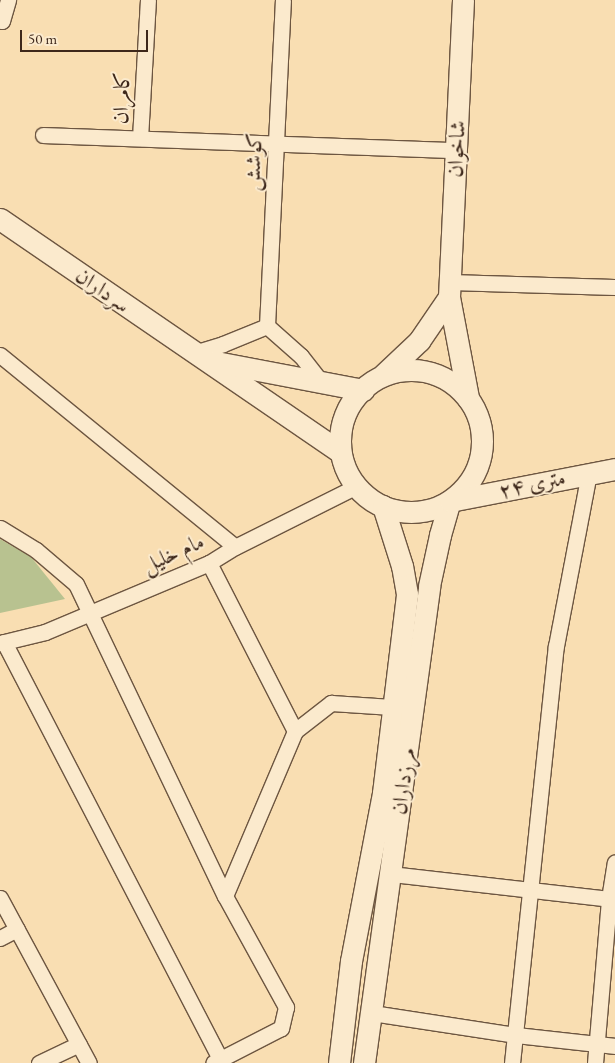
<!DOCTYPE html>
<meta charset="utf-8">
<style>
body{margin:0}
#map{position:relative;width:615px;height:1063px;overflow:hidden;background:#f9deb2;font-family:"EB Garamond",Amiri,serif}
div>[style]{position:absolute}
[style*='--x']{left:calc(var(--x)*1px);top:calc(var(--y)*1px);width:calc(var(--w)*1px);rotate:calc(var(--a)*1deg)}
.green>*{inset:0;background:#b8c290}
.roads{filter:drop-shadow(1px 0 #6d5641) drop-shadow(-1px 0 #6d5641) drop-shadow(0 1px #6d5641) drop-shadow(0 -1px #6d5641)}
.street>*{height:15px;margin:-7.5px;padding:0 7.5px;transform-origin:7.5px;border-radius:7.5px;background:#fbeacd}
.secondary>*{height:21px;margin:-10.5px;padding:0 10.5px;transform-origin:10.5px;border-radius:10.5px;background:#fbeacd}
.secondary>.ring{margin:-10.5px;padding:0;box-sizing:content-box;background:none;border:21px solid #fbeacd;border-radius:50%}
span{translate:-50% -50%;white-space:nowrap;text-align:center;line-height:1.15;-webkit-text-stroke:4px #fbeacd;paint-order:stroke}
.street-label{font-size:22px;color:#3e281b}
.scale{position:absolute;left:20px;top:30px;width:128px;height:22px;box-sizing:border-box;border:2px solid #3e281b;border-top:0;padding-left:6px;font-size:15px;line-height:18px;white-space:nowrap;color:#3e281b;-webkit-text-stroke:4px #fbeacd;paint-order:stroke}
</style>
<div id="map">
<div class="green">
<div style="clip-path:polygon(0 539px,31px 557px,65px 599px,0 613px)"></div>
</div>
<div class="roads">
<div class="street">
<div style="--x:0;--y:20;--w:2;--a:27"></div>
<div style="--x:2;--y:21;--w:22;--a:-74"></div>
<div style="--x:43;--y:135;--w:413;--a:2.1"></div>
<div style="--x:140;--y:138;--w:138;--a:-86.7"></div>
<div style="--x:449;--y:282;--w:166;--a:1.7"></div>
<div style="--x:267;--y:326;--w:326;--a:-87.2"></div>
<div style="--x:267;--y:326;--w:45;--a:41.4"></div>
<div style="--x:301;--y:356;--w:33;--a:52"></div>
<div style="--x:194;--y:353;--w:30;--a:-17"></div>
<div style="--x:223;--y:344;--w:48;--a:-22.2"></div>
<div style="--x:0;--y:355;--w:303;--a:39.2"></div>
<div style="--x:0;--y:528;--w:42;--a:31.4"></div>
<div style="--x:36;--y:550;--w:52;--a:40.4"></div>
<div style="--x:76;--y:584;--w:346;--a:64.5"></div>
<div style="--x:225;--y:896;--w:127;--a:61.2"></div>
<div style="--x:286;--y:1007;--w:22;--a:103"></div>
<div style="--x:281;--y:1028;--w:76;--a:152.8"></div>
<div style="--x:209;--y:563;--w:189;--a:62.9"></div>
<div style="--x:4;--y:642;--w:470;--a:62.6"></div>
<div style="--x:0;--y:643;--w:46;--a:-13.7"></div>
<div style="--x:45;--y:632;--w:178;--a:-22.8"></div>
<div style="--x:209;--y:563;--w:31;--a:-32"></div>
<div style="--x:235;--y:547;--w:136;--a:-26.6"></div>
<div style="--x:391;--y:874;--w:219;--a:6.5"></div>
<div style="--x:225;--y:896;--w:179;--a:-67"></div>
<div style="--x:295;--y:731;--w:46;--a:-37.9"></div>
<div style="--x:331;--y:703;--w:61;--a:3.8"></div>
<div style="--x:0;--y:898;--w:187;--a:61.7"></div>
<div style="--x:0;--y:938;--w:19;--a:-28"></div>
<div style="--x:372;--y:1013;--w:146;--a:8.7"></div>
<div style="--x:516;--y:1035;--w:100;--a:6.3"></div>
<div style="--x:39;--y:1063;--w:44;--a:-25.4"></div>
<div style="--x:512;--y:1063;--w:419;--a:-84"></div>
<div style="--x:556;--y:646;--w:176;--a:-79.2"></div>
<div style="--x:595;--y:1063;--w:165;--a:-85.1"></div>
<div style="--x:609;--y:899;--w:37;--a:-81"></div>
</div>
<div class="secondary">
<div style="--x:463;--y:0;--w:297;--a:92.7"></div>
<div style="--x:449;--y:297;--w:103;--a:79.3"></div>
<div style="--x:0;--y:219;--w:412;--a:34.4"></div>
<div style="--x:216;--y:362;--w:150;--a:10.8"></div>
<div class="ring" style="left:340px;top:370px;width:121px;height:121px"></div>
<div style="--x:383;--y:375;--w:50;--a:-43.4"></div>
<div style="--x:419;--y:341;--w:53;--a:-55.7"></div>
<div style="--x:339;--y:1063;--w:103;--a:-83.3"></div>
<div style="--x:351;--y:961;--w:171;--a:-79.2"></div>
<div style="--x:383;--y:793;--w:200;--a:-83.1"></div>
<div style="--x:407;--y:594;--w:28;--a:-100"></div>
<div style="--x:402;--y:566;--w:63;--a:-107.6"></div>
<div style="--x:364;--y:1063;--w:481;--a:-82.2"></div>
<div style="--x:429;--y:586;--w:52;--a:-77.8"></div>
<div style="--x:440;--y:535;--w:35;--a:-74"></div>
<div style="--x:450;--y:501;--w:168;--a:-11"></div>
</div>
</div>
<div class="street-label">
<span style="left:121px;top:98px;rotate:-87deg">کامران</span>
<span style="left:456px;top:149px;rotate:-87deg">شاخوان</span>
<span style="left:253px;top:162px;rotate:-87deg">کوشش</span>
<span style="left:103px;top:290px;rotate:35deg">سرداران</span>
<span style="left:532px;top:484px;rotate:-12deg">۲۴ متری</span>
<span style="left:173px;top:553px;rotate:-24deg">مام خلیل</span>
<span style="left:403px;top:781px;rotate:-82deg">مرزداران</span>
</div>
<div class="scale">50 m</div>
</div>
